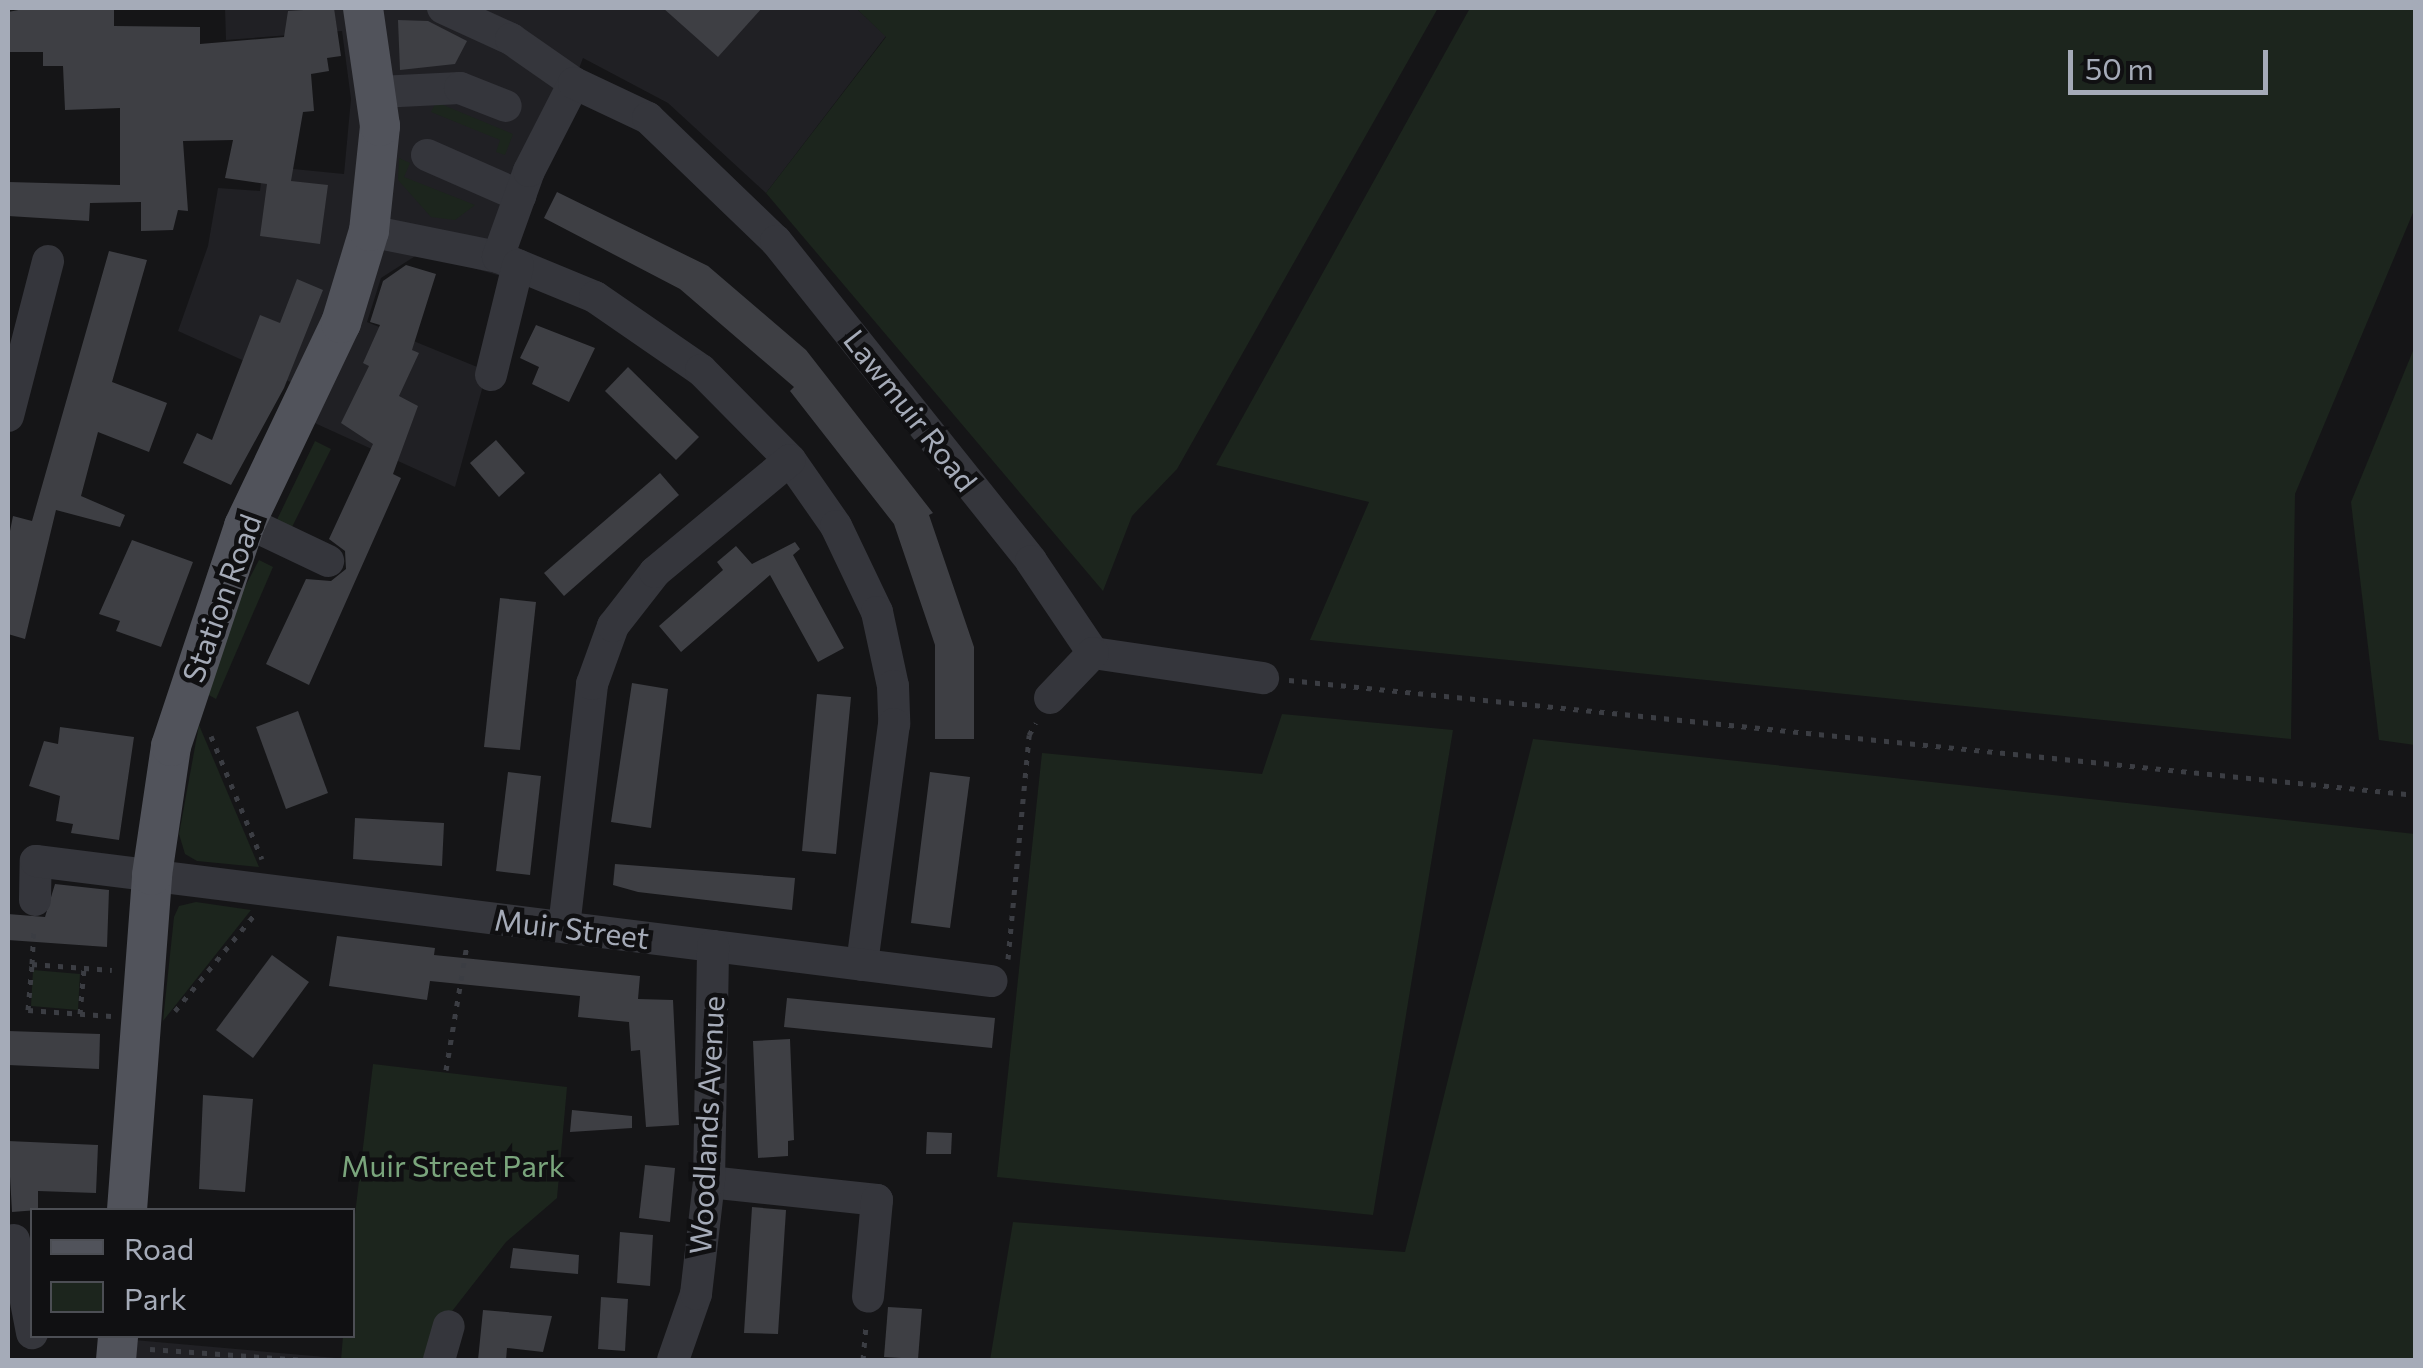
<!DOCTYPE html>
<style>
body{margin:0}
#map{position:relative;width:2423px;height:1368px;overflow:hidden;background:#151517;font-family:Commissioner,sans-serif}
div>[style]{position:absolute}
[style*='--x']{left:calc(var(--x)*1px);top:calc(var(--y)*1px);width:calc(var(--w)*1px);rotate:calc(var(--a)*1deg)}
.built>*{inset:0;background:#202024}
.green>*{inset:0;background:#1c251d}
.building>*{inset:0;background:#3e3f44}
.path>*{height:5px;margin-top:-2.5px;transform-origin:0;background:repeating-linear-gradient(90deg,#3b3d43 0 5px,transparent 0 13px)}
.minor>*{height:32px;margin:-16px;padding:0 16px;transform-origin:16px;border-radius:16px;background:#35363c}
.major>*{height:40px;margin:-20px;padding:0 20px;transform-origin:20px;border-radius:20px;background:#51535b}
span{translate:-50% -50%;white-space:nowrap;text-align:center;line-height:1.15;-webkit-text-stroke:9px #101012;paint-order:stroke}
.street-label{font-size:30px;color:#a5abb8}
.park-label{font-size:30px;color:#7aa57c}
.frame{position:absolute;inset:0;border:10px solid #a5abb8;pointer-events:none}
.legend{position:absolute;left:30px;top:1208px;width:325px;height:130px;box-sizing:border-box;background:#101012;border:2px solid #4c4e54;margin:0;padding:12px 18px;list-style:none;font-size:30px;color:#a5abb8}
.legend li{display:flex;align-items:center;gap:20px;height:50px}
.legend b{width:50px;border:2px solid #4c4e54}
.scale{position:absolute;left:2068px;top:50px;width:200px;height:45px;box-sizing:border-box;border:5px solid #a5abb8;border-top:0;padding-left:12px;font-size:30px;line-height:35px;white-space:nowrap;color:#a5abb8;-webkit-text-stroke:8px #101012;paint-order:stroke}
</style>
<div id="map">
<div class="built">
<div style="clip-path:polygon(225px 8px,856px 8px,886px 36px,766px 193px,668px 103px,583px 58px,501px 276px,420px 253px,381px 278px,367px 322px,487px 371px,455px 487px,284px 409px,295px 384px,178px 331px,208px 246px,218px 188px,260px 191px,263px 166px,344px 174px,351px 99px,342px 31px,226px 40px)"></div>
<div style="clip-path:polygon(134px 1340px,359px 1360px,134px 1360px)"></div>
</div>
<div class="green">
<div style="clip-path:polygon(856px 8px,1438px 8px,1177px 469px,1132px 516px,1103px 591px,766px 193px,886px 37px)"></div>
<div style="clip-path:polygon(1470px 8px,2415px 8px,2415px 208px,2295px 494px,2291px 739px,1310px 640px,1369px 502px,1216px 465px)"></div>
<div style="clip-path:polygon(436px 102px,513px 134px,505px 155px,496px 152px,500px 140px,431px 112px)"></div>
<div style="clip-path:polygon(399px 158px,410px 163px,404px 177px,475px 205px,455px 220px,431px 217px,398px 180px)"></div>
<div style="clip-path:polygon(2415px 346px,2416px 745px,2415px 745px,2379px 740px,2351px 502px)"></div>
<div style="clip-path:polygon(315px 441px,331px 449px,287px 537px,272px 530px)"></div>
<div style="clip-path:polygon(259px 560px,273px 567px,216px 699px,207px 694px,228px 619px)"></div>
<div style="clip-path:polygon(1282px 714px,1453px 730px,1373px 1215px,997px 1177px,1042px 753px,1262px 774px)"></div>
<div style="clip-path:polygon(199px 725px,259px 867px,197px 861px,185px 854px,179px 834px)"></div>
<div style="clip-path:polygon(1533px 739px,2415px 834px,2415px 1360px,990px 1360px,1013px 1222px,1405px 1252px)"></div>
<div style="clip-path:polygon(196px 902px,251px 910px,163px 1021px,174px 917px,179px 906px)"></div>
<div style="clip-path:polygon(33px 970px,80px 974px,78px 1010px,31px 1006px)"></div>
<div style="clip-path:polygon(373px 1064px,567px 1087px,557px 1198px,506px 1242px,442px 1324px,428px 1360px,341px 1360px,343px 1336px,352px 1336px,353px 1231px)"></div>
</div>
<div class="building">
<div style="clip-path:polygon(29px 8px,114px 8px,114px 26px,200px 27px,200px 44px,284px 37px,288px 11px,334px 8px,341px 56px,327px 58px,329px 71px,311px 74px,314px 111px,303px 112px,291px 181px,328px 185px,320px 244px,260px 236px,267px 184px,225px 178px,233px 140px,183px 141px,188px 211px,178px 210px,173px 230px,141px 231px,141px 202px,90px 203px,89px 221px,8px 216px,8px 182px,120px 185px,120px 108px,65px 110px,63px 66px,43px 66px,43px 52px,8px 52px,8px 12px)"></div>
<div style="clip-path:polygon(663px 8px,762px 8px,718px 57px)"></div>
<div style="clip-path:polygon(398px 20px,428px 21px,467px 41px,455px 64px,400px 70px)"></div>
<div style="clip-path:polygon(557px 192px,708px 266px,806px 350px,933px 513px,929px 515px,974px 647px,974px 739px,935px 739px,935px 645px,894px 524px,790px 391px,794px 387px,680px 289px,544px 218px)"></div>
<div style="clip-path:polygon(109px 251px,147px 260px,112px 382px,167px 403px,149px 452px,98px 432px,81px 496px,125px 515px,120px 527px,56px 510px,25px 639px,8px 634px,8px 541px,13px 516px,32px 521px)"></div>
<div style="clip-path:polygon(406px 265px,436px 274px,412px 350px,419px 353px,399px 396px,418px 406px,393px 474px,401px 478px,309px 685px,266px 664px,306px 579px,331px 581px,346px 569px,345px 551px,329px 539px,373px 444px,341px 423px,369px 366px,363px 363px,380px 325px,370px 322px,383px 281px)"></div>
<div style="clip-path:polygon(297px 279px,323px 290px,284px 388px,231px 485px,183px 463px,197px 433px,212px 440px,260px 315px,280px 323px)"></div>
<div style="clip-path:polygon(536px 325px,595px 348px,569px 402px,532px 384px,539px 367px,520px 358px)"></div>
<div style="clip-path:polygon(628px 367px,699px 437px,676px 460px,605px 391px)"></div>
<div style="clip-path:polygon(496px 440px,525px 473px,499px 497px,470px 463px)"></div>
<div style="clip-path:polygon(660px 473px,679px 495px,564px 596px,544px 573px)"></div>
<div style="clip-path:polygon(132px 540px,193px 562px,161px 647px,116px 631px,120px 621px,99px 614px)"></div>
<div style="clip-path:polygon(795px 542px,800px 549px,793px 555px,844px 648px,818px 662px,770px 575px,681px 652px,659px 626px,723px 570px,717px 562px,736px 546px,752px 564px)"></div>
<div style="clip-path:polygon(500px 598px,536px 602px,520px 750px,484px 747px)"></div>
<div style="clip-path:polygon(632px 683px,668px 689px,651px 828px,611px 822px)"></div>
<div style="clip-path:polygon(817px 694px,851px 697px,836px 854px,802px 851px)"></div>
<div style="clip-path:polygon(298px 711px,328px 793px,286px 809px,256px 727px)"></div>
<div style="clip-path:polygon(60px 727px,134px 737px,119px 840px,71px 833px,73px 824px,56px 821px,60px 796px,29px 786px,44px 741px,58px 744px)"></div>
<div style="clip-path:polygon(508px 772px,541px 776px,530px 875px,496px 871px)"></div>
<div style="clip-path:polygon(930px 772px,970px 777px,950px 928px,911px 923px)"></div>
<div style="clip-path:polygon(355px 818px,444px 823px,442px 866px,353px 859px)"></div>
<div style="clip-path:polygon(615px 864px,795px 878px,792px 910px,638px 892px,613px 885px)"></div>
<div style="clip-path:polygon(55px 884px,109px 890px,107px 947px,8px 940px,8px 914px,45px 917px)"></div>
<div style="clip-path:polygon(337px 936px,435px 948px,434px 955px,640px 976px,638px 999px,673px 1000px,679px 1125px,646px 1127px,640px 1050px,631px 1051px,629px 1022px,578px 1017px,580px 996px,430px 981px,427px 1000px,329px 986px)"></div>
<div style="clip-path:polygon(272px 955px,309px 982px,253px 1058px,216px 1030px)"></div>
<div style="clip-path:polygon(787px 998px,995px 1018px,992px 1048px,784px 1027px)"></div>
<div style="clip-path:polygon(8px 1031px,100px 1034px,99px 1069px,8px 1065px)"></div>
<div style="clip-path:polygon(790px 1039px,794px 1140px,788px 1141px,788px 1156px,758px 1158px,753px 1041px)"></div>
<div style="clip-path:polygon(203px 1095px,253px 1099px,245px 1192px,199px 1189px)"></div>
<div style="clip-path:polygon(572px 1110px,632px 1116px,632px 1128px,570px 1132px)"></div>
<div style="clip-path:polygon(927px 1132px,952px 1133px,951px 1154px,926px 1154px)"></div>
<div style="clip-path:polygon(8px 1141px,98px 1145px,96px 1193px,38px 1191px,38px 1210px,12px 1212px)"></div>
<div style="clip-path:polygon(645px 1165px,675px 1168px,670px 1222px,639px 1218px)"></div>
<div style="clip-path:polygon(752px 1207px,786px 1210px,778px 1334px,744px 1333px)"></div>
<div style="clip-path:polygon(620px 1232px,653px 1235px,650px 1286px,617px 1283px)"></div>
<div style="clip-path:polygon(513px 1248px,579px 1255px,578px 1274px,510px 1268px)"></div>
<div style="clip-path:polygon(601px 1297px,628px 1299px,625px 1351px,598px 1349px)"></div>
<div style="clip-path:polygon(888px 1307px,922px 1309px,918px 1359px,884px 1357px)"></div>
<div style="clip-path:polygon(483px 1310px,552px 1316px,543px 1352px,507px 1348px,506px 1360px,478px 1360px)"></div>
</div>
<div class="path">
<div style="--x:1289;--y:680;--w:1133;--a:5.83"></div>
<div style="--x:211;--y:736;--w:133;--a:67.5"></div>
<div style="--x:1008;--y:959;--w:225;--a:-84.6"></div>
<div style="--x:1029;--y:735;--w:14;--a:-60"></div>
<div style="--x:32;--y:964;--w:37;--a:-87"></div>
<div style="--x:175;--y:1011;--w:124;--a:-50.5"></div>
<div style="--x:80;--y:1014;--w:46;--a:-85"></div>
<div style="--x:111;--y:1016;--w:83;--a:-175.9"></div>
<div style="--x:28;--y:1010;--w:46;--a:-85"></div>
<div style="--x:32;--y:964;--w:80;--a:4.3"></div>
<div style="--x:446;--y:1070;--w:127;--a:-80.5"></div>
<div style="--x:150;--y:1349;--w:154;--a:4.1"></div>
<div style="--x:863;--y:1360;--w:35;--a:-85"></div>
</div>
<div class="minor">
<div style="--x:443;--y:8;--w:75;--a:24.5"></div>
<div style="--x:511;--y:39;--w:77;--a:34.9"></div>
<div style="--x:379;--y:92;--w:81;--a:-2.8"></div>
<div style="--x:460;--y:88;--w:49;--a:21.4"></div>
<div style="--x:427;--y:155;--w:102;--a:23.8"></div>
<div style="--x:369;--y:231;--w:132;--a:11.4"></div>
<div style="--x:498;--y:257;--w:105;--a:22.4"></div>
<div style="--x:595;--y:297;--w:129;--a:34.6"></div>
<div style="--x:701;--y:370;--w:127;--a:45.3"></div>
<div style="--x:790;--y:460;--w:80;--a:55.1"></div>
<div style="--x:836;--y:526;--w:95;--a:64.5"></div>
<div style="--x:877;--y:612;--w:76;--a:77.8"></div>
<div style="--x:893;--y:686;--w:38;--a:88"></div>
<div style="--x:894;--y:724;--w:243;--a:97.6"></div>
<div style="--x:498;--y:257;--w:91;--a:-70.2"></div>
<div style="--x:529;--y:171;--w:99;--a:-62.9"></div>
<div style="--x:574;--y:83;--w:82;--a:25.3"></div>
<div style="--x:648;--y:118;--w:178;--a:43.9"></div>
<div style="--x:776;--y:241;--w:409;--a:51.4"></div>
<div style="--x:1031;--y:561;--w:111;--a:56"></div>
<div style="--x:1093;--y:653;--w:172;--a:8.4"></div>
<div style="--x:491;--y:375;--w:113;--a:-76.2"></div>
<div style="--x:8;--y:416;--w:160;--a:-75.5"></div>
<div style="--x:246;--y:522;--w:91;--a:25.4"></div>
<div style="--x:1050;--y:698;--w:62;--a:-46.3"></div>
<div style="--x:35;--y:900;--w:39;--a:-89"></div>
<div style="--x:36;--y:861;--w:963;--a:7.16"></div>
<div style="--x:564;--y:927;--w:245;--a:-83.4"></div>
<div style="--x:592;--y:684;--w:62;--a:-70.1"></div>
<div style="--x:613;--y:626;--w:68;--a:-52.1"></div>
<div style="--x:655;--y:572;--w:175;--a:-39.7"></div>
<div style="--x:709;--y:1182;--w:169;--a:6.1"></div>
<div style="--x:877;--y:1200;--w:97;--a:95.3"></div>
<div style="--x:14;--y:1240;--w:95;--a:79"></div>
<div style="--x:439;--y:1360;--w:35;--a:-74"></div>
<div style="--x:673;--y:1360;--w:70;--a:-70.8"></div>
<div style="--x:696;--y:1294;--w:113;--a:-83.4"></div>
<div style="--x:709;--y:1182;--w:236;--a:-89"></div>
</div>
<div class="major">
<div style="--x:127;--y:1210;--w:336;--a:-85.7"></div>
<div style="--x:152;--y:875;--w:130;--a:-81.6"></div>
<div style="--x:171;--y:746;--w:232;--a:-71.6"></div>
<div style="--x:244;--y:526;--w:225;--a:-64.5"></div>
<div style="--x:341;--y:323;--w:96;--a:-73.1"></div>
<div style="--x:369;--y:231;--w:106;--a:-84"></div>
<div style="--x:380;--y:126;--w:119;--a:-98.2"></div>
<div style="--x:116;--y:1360;--w:24;--a:-85"></div>
</div>
<div class="street-label">
<span style="left:911px;top:410px;rotate:52deg">Lawmuir Road</span>
<span style="left:221px;top:598px;rotate:-70deg">Station Road</span>
<span style="left:572px;top:928px;rotate:7deg">Muir Street</span>
<span style="left:706px;top:1125px;rotate:-87deg">Woodlands Avenue</span>
</div>
<div class="park-label">
<span style="left:453px;top:1165px">Muir Street Park</span>
</div>
<div class="frame"></div>
<ul class="legend">
<li><b style="height:12px;background:#51535b"></b>Road</li>
<li><b style="height:28px;background:#1c251d"></b>Park</li>
</ul>
<div class="scale">50 m</div>
</div>
